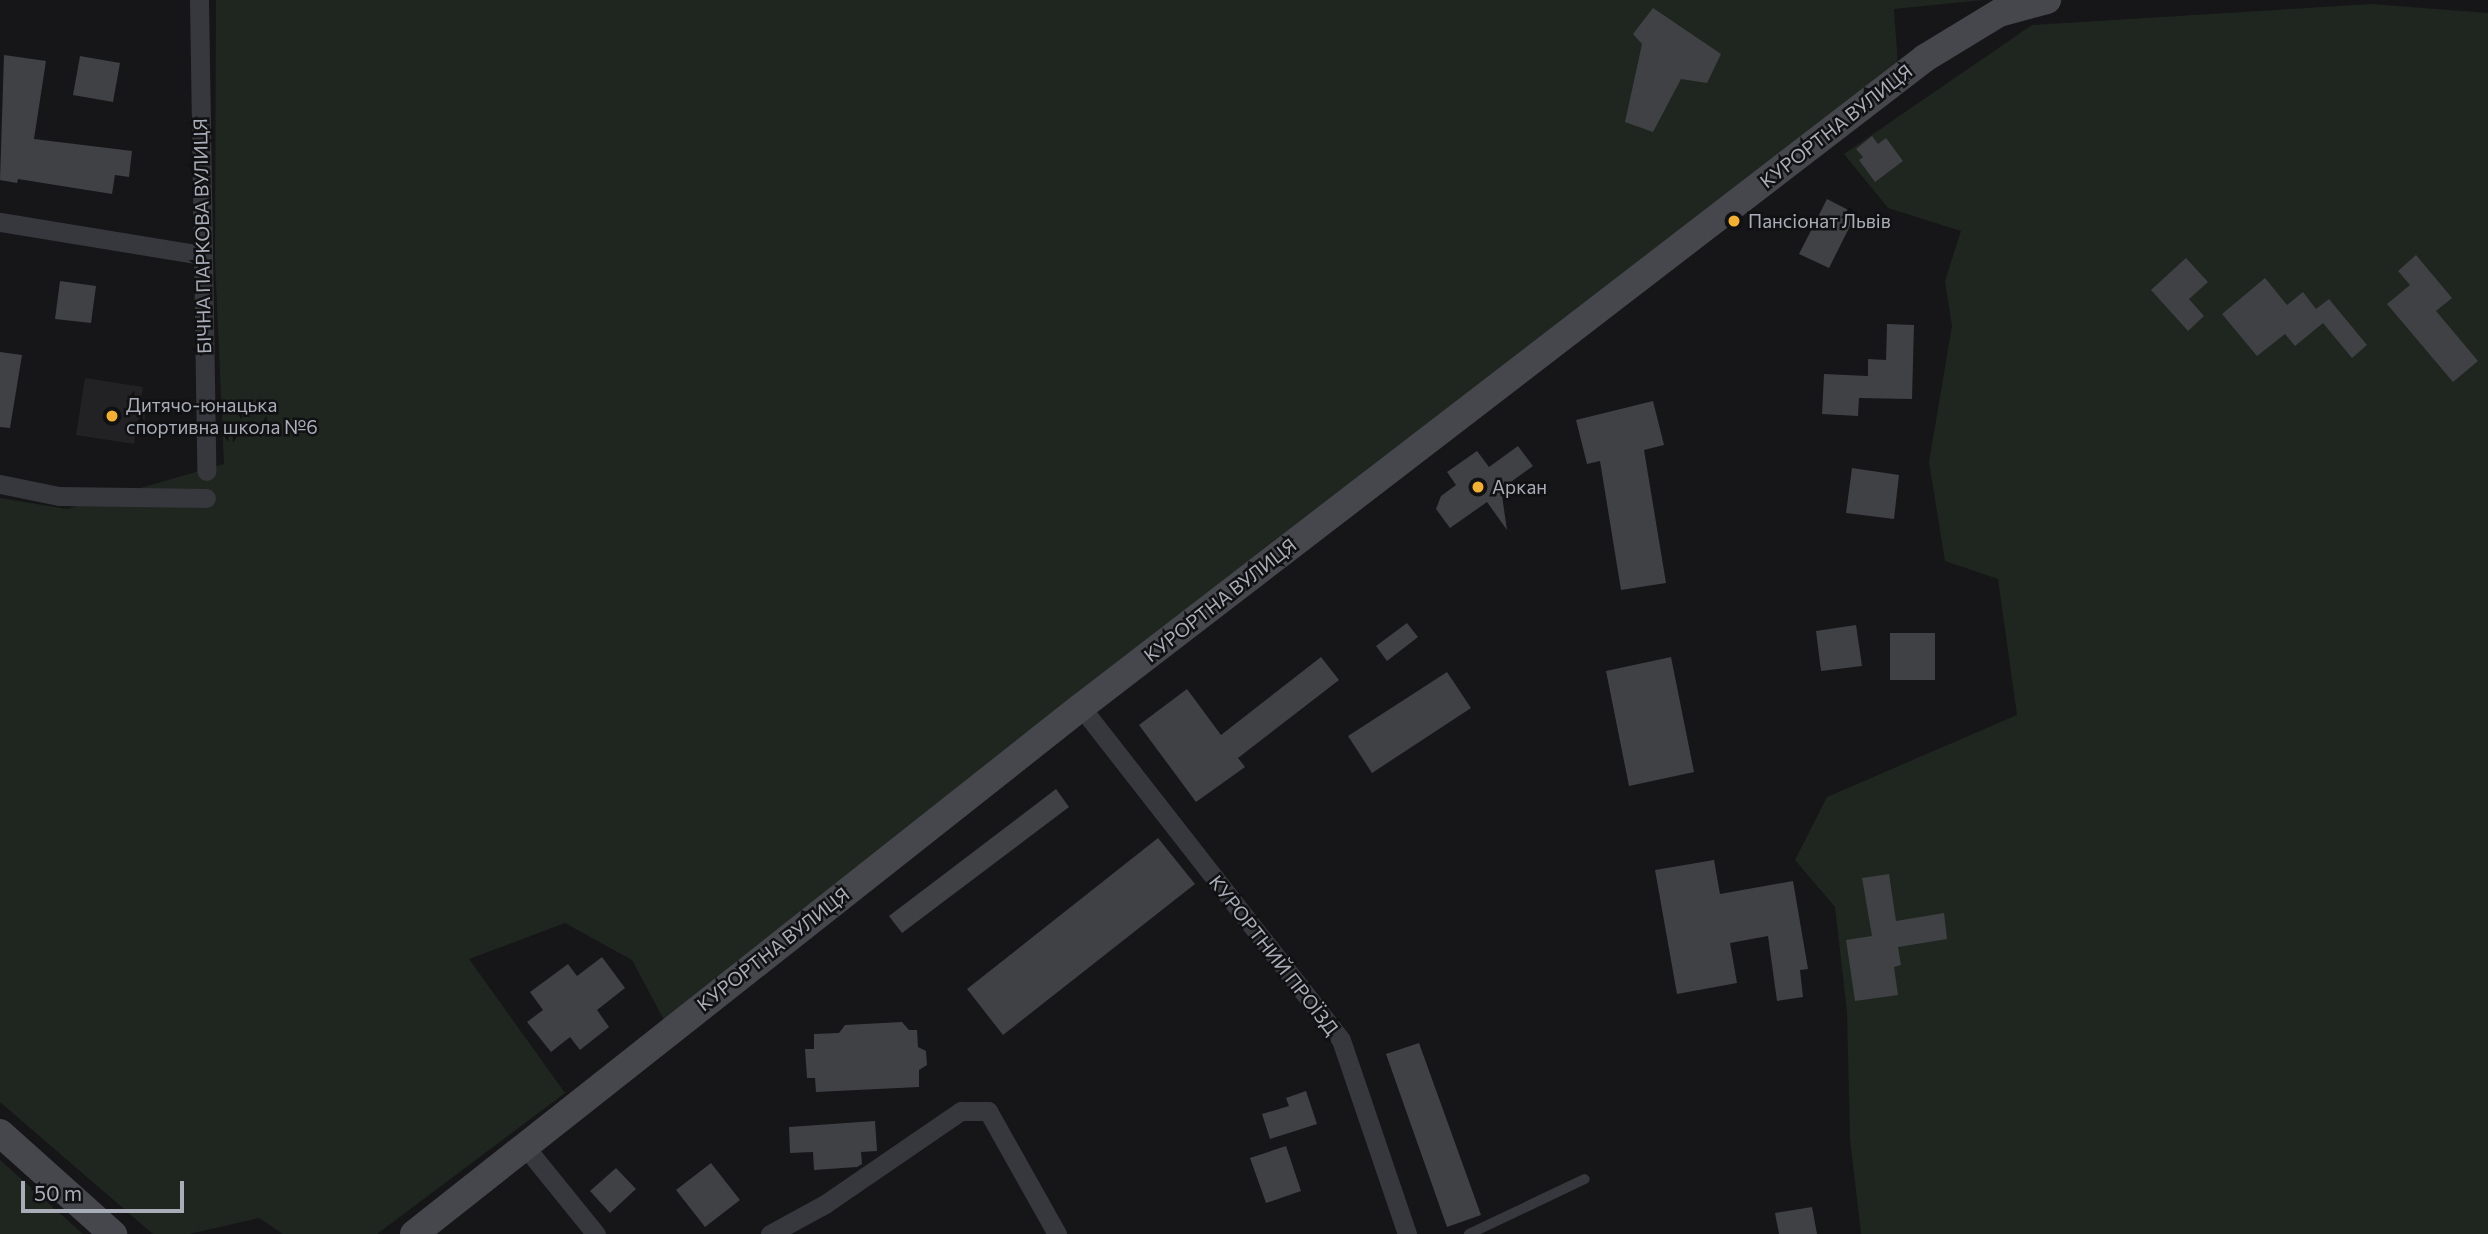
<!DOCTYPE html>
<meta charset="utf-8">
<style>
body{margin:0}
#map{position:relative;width:2488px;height:1234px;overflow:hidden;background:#161618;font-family:Commissioner,sans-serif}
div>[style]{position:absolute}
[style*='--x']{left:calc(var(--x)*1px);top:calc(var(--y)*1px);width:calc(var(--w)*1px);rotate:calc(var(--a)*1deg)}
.built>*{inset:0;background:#222225}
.green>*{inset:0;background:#1e261f}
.building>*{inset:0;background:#404145}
.service>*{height:10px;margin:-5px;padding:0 5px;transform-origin:5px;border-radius:5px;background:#37383d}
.minor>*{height:19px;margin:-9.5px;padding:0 9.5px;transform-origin:9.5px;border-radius:9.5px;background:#37383d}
.secondary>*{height:28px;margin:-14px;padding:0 14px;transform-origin:14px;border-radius:14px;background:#45474d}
.dots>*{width:19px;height:19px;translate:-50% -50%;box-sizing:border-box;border:4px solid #111113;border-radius:50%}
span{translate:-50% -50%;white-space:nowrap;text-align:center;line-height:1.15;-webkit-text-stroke:5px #111113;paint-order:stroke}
.street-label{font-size:19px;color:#a8adb8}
.poi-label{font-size:19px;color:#a8adb8}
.left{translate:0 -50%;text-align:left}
.scale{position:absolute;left:21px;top:1181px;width:163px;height:32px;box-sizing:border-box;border:4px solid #a8adb8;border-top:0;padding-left:9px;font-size:21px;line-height:24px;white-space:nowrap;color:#a8adb8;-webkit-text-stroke:5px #111113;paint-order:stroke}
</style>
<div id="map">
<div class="built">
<div style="clip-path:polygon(85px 378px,143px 387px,140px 408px,146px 409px,144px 424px,137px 423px,134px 444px,76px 435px)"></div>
</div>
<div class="green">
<div style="clip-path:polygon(216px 0,1983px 0,1894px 9px,1898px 66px,664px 1020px,632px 960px,565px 923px,469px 959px,565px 1093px,377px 1234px,283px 1234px,259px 1218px,189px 1234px,153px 1234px,0 1102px,0 498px,67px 509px,224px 464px,215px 260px)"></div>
<div style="clip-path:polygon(2371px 4px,2488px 13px,2488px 1234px,1861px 1234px,1850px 1139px,1847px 1012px,1835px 907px,1795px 860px,1827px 797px,2017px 715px,1998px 579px,1945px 561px,1929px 462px,1952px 326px,1945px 281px,1961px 231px,1888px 208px,1844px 154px,2032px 25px)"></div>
<div style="clip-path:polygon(0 1160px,83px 1234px,0 1234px)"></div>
</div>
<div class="building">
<div style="clip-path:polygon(1653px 8px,1721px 54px,1707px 83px,1681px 79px,1653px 132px,1625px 122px,1642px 44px,1633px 34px)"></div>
<div style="clip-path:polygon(4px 55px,46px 61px,34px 139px,132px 151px,129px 177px,115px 175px,112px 194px,18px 179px,17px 183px,0 180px)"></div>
<div style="clip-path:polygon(80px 56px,120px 63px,113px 102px,73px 95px)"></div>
<div style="clip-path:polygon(1872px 136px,1878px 144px,1886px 138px,1903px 161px,1875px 182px,1859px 160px,1863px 157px,1856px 149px)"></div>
<div style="clip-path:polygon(1827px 199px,1856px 214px,1829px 268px,1799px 254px)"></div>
<div style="clip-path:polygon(2416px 255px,2452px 298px,2436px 311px,2478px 361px,2453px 382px,2387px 304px,2410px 285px,2398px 271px)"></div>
<div style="clip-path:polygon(2186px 258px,2208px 282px,2189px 299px,2204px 316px,2188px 331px,2151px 290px)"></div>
<div style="clip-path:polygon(2265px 278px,2287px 305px,2303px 292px,2316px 309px,2329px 299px,2367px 345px,2352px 358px,2323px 323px,2295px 346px,2285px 334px,2257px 356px,2222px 314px)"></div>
<div style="clip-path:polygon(60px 281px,96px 286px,91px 323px,55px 319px)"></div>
<div style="clip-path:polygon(1887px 324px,1914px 325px,1912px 399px,1859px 398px,1858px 416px,1822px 414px,1824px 374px,1868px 376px,1868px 359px,1886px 360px)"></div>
<div style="clip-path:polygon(0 352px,22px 355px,10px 428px,0 427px)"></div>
<div style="clip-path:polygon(1653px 401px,1664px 445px,1644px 450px,1666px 583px,1621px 590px,1600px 461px,1587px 464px,1576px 420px)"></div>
<div style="clip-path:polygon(1518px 446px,1533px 466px,1501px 489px,1507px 530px,1487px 502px,1450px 528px,1436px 509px,1441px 496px,1456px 485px,1447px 472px,1477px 451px,1489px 467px)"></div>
<div style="clip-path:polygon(1852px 468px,1899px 475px,1894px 519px,1846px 513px)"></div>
<div style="clip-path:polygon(1407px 623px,1418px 637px,1387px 661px,1376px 646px)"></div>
<div style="clip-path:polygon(1856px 625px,1862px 666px,1821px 671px,1816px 631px)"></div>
<div style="clip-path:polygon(1890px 633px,1935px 633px,1935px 680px,1890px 680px)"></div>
<div style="clip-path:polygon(1321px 657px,1339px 680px,1238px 758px,1245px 767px,1196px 802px,1139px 725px,1187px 689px,1221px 735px)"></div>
<div style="clip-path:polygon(1671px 657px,1694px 772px,1629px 786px,1606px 671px)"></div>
<div style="clip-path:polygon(1447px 672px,1471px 708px,1372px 773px,1348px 736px)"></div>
<div style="clip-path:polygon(1056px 789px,1069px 807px,902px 933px,889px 916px)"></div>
<div style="clip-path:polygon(1158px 838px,1195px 884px,1003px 1035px,967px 989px)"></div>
<div style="clip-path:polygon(1714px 860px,1720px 894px,1793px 881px,1808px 969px,1800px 970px,1803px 997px,1777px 1001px,1768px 936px,1730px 943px,1737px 983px,1677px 994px,1655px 870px)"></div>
<div style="clip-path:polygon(1889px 874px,1896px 921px,1944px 913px,1947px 939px,1898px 947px,1901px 965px,1894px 967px,1898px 995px,1855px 1001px,1846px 940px,1872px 936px,1862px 878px)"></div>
<div style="clip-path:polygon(602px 957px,625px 988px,597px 1010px,609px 1027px,580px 1050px,570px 1037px,551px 1052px,527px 1022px,543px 1010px,530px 992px,568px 964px,577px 976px)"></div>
<div style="clip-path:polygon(902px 1022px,909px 1030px,917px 1030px,918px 1047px,926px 1051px,927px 1065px,919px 1070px,919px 1087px,816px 1092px,815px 1078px,807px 1078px,805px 1049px,814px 1049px,814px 1034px,839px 1033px,845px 1025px)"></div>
<div style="clip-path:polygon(1419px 1043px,1481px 1215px,1447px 1227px,1386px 1054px)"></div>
<div style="clip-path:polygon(1306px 1091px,1317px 1124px,1270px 1139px,1262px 1114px,1289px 1106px,1286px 1098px)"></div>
<div style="clip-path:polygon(875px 1121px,877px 1151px,861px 1152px,862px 1164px,857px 1167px,814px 1170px,813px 1152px,790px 1153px,789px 1127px)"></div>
<div style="clip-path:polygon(1286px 1146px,1301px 1191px,1266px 1203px,1250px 1158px)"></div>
<div style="clip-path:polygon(711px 1163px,740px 1200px,705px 1227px,676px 1190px)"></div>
<div style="clip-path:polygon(616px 1168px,636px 1189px,610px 1213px,590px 1191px)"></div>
<div style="clip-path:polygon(1812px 1207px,1817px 1234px,1779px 1234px,1775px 1213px)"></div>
</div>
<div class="service">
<div style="--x:1469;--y:1234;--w:128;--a:-25.4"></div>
</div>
<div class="minor">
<div style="--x:199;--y:0;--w:471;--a:89.1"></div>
<div style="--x:0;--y:222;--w:205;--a:9.3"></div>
<div style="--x:0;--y:484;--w:60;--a:11.5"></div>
<div style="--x:59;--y:496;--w:147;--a:0.8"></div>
<div style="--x:1081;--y:707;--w:422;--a:52"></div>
<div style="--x:1341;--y:1040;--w:205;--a:71.2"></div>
<div style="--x:523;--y:1144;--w:116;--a:51"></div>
<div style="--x:770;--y:1234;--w:63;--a:-28.6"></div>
<div style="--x:825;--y:1204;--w:165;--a:-34.4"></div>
<div style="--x:961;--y:1111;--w:27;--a:0"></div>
<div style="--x:988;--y:1111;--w:141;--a:60.7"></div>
</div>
<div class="secondary">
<div style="--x:0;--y:1133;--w:152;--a:41.8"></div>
<div style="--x:414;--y:1234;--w:850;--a:-38.31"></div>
<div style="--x:1081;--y:707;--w:1065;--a:-37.56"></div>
<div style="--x:1925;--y:58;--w:87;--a:-31.3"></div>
<div style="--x:1999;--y:13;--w:50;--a:-15.2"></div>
</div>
<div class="dots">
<div style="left:1734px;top:221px;background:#f2b134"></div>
<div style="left:112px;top:416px;background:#f2b134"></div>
<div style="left:1478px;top:487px;background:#f2b134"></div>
</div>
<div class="street-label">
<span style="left:1836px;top:126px;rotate:-38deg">КУРОРТНА ВУЛИЦЯ</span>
<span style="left:202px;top:236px;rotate:-91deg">БІЧНА ПАРКОВА ВУЛИЦЯ</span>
<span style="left:1220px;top:600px;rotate:-38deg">КУРОРТНА ВУЛИЦЯ</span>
<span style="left:773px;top:949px;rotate:-38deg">КУРОРТНА ВУЛИЦЯ</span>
<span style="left:1274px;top:955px;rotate:52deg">КУРОРТНИЙ ПРОЇЗД</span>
</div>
<div class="poi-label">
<span class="left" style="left:1748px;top:221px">Пансіонат Львів</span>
<span class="left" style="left:126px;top:416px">Дитячо-юнацька<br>спортивна школа №6</span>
<span class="left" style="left:1492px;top:487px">Аркан</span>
</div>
<div class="scale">50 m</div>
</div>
